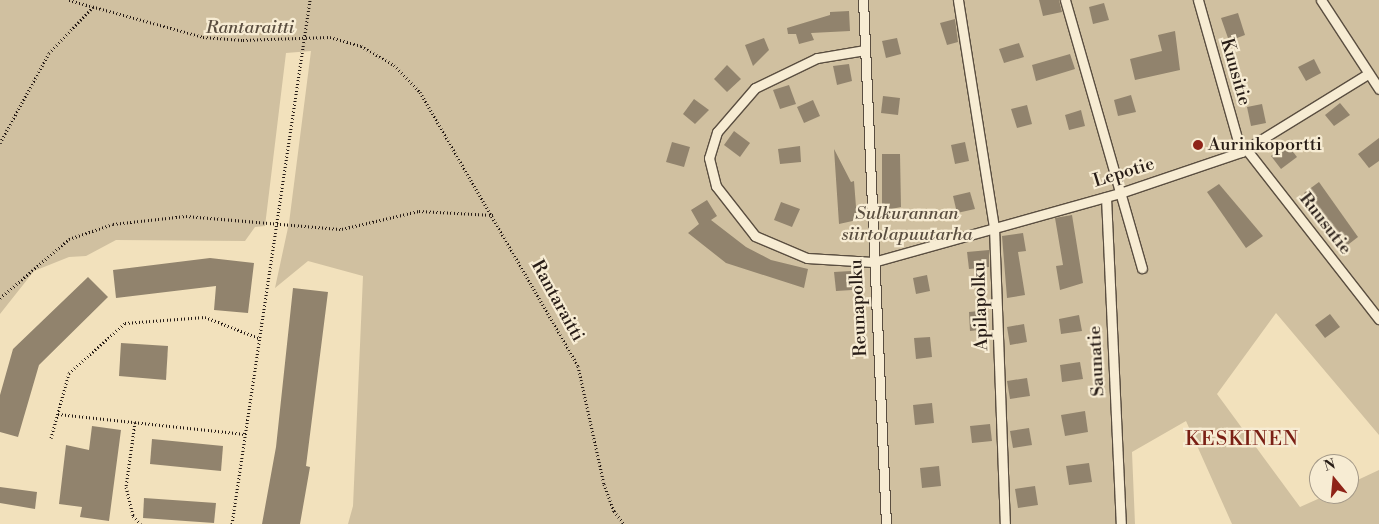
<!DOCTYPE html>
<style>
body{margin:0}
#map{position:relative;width:1379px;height:524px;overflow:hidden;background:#f2e1bc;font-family:"Libre Bodoni",serif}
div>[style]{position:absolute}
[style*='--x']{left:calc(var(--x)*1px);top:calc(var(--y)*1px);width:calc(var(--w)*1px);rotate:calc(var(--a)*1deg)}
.green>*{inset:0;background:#d0c0a0}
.building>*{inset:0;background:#91836d}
.path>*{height:3px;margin-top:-1.5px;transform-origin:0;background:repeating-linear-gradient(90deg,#281d17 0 1px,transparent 0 3.5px)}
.roads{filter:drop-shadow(1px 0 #5a4e40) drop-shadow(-1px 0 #5a4e40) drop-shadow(0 1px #5a4e40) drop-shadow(0 -1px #5a4e40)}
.service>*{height:9px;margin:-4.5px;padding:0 4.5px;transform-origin:4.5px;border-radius:4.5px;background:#f7ecd3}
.dots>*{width:14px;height:14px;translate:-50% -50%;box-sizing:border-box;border:2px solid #f7ecd3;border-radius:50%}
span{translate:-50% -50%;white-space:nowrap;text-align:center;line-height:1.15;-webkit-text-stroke:4.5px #f7ecd3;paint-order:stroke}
.park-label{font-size:18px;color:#5a4e40;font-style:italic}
.street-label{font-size:18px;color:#281d17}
.poi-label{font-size:18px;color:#281d17}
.left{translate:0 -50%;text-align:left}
.quarter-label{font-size:20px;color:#7a1f14;letter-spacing:1px}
.north{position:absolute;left:1309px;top:454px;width:50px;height:50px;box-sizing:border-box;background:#f7ecd3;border:1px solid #a49988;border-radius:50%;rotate:343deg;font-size:14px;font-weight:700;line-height:20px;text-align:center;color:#281d17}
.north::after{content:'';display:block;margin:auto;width:18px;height:22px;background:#8f2418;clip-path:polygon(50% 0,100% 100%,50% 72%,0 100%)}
</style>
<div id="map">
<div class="green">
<div style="clip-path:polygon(0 0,1379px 0,1379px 435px,1276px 313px,1217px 394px,1300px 507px,1329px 494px,1349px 494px,1349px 484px,1379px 470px,1379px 524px,1232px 524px,1186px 421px,1132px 452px,1135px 524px,348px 524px,353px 506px,363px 276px,308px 261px,275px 288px,289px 223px,311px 51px,286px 53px,265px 226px,255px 227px,245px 241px,116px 240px,86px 256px,69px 257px,34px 271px,0 314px)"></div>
</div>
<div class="building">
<div style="clip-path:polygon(1039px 0,1059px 0,1062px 12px,1043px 16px)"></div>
<div style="clip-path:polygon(1104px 3px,1109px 20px,1093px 24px,1089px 7px)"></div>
<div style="clip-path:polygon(849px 11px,850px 31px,811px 33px,814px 40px,799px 44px,796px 34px,788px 34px,787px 28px,830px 15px,830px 12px)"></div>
<div style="clip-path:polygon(1238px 13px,1245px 35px,1229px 41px,1221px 18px)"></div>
<div style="clip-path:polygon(955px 19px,958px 42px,947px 45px,940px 23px)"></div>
<div style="clip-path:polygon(1175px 31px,1180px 70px,1135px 80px,1130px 59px,1162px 51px,1158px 35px)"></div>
<div style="clip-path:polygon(764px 38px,769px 50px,753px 66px,745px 45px)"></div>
<div style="clip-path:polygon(897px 38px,901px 54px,886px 58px,882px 41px)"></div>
<div style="clip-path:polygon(1019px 43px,1024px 57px,1004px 63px,999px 49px)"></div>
<div style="clip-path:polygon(1070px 54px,1075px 69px,1036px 81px,1032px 65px)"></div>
<div style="clip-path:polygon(1314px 59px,1321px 73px,1306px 81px,1298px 67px)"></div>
<div style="clip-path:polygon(849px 64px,852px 81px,837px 85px,833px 66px)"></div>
<div style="clip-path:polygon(727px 65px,741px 79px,727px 92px,714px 79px)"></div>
<div style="clip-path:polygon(789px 85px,796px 104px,780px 109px,773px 90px)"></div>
<div style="clip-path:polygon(1131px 95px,1136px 112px,1118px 116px,1114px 100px)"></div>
<div style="clip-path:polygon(883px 96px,900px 98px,898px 115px,881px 113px)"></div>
<div style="clip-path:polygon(694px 99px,709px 110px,695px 124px,683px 114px)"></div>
<div style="clip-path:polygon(813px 100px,820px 116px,804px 123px,797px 107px)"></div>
<div style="clip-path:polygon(1340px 103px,1350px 115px,1334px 126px,1325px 115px)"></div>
<div style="clip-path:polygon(1262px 104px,1266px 123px,1251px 126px,1247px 107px)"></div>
<div style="clip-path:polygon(1027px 105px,1032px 124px,1017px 128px,1011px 109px)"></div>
<div style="clip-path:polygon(1081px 110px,1085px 126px,1069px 130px,1065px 115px)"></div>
<div style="clip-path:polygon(734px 131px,750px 143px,740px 157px,724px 145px)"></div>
<div style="clip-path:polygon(1379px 138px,1379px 161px,1369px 168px,1358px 154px)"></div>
<div style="clip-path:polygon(672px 142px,690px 147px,684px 167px,666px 162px)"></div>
<div style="clip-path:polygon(965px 142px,969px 161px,955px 164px,951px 145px)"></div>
<div style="clip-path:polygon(1287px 144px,1297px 157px,1281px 169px,1271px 156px)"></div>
<div style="clip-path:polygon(800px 146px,801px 162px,780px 164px,778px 149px)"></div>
<div style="clip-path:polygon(834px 149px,851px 182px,854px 181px,857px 220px,839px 224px)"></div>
<div style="clip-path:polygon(882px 154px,900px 154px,901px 207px,882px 211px)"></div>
<div style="clip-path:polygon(1319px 182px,1358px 237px,1345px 247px,1304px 193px)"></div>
<div style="clip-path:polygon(1219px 184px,1263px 236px,1246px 248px,1207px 192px)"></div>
<div style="clip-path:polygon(970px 192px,975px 209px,957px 213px,953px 196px)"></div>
<div style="clip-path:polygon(707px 200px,717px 216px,711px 220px,746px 247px,771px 260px,808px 269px,804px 288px,726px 263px,688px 233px,699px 224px,691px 210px)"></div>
<div style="clip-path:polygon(781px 202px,800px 209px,792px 227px,774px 220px)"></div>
<div style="clip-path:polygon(1072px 215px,1083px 283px,1060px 290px,1056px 266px,1063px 265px,1055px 218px)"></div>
<div style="clip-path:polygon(1023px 233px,1026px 251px,1018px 252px,1025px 295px,1007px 298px,1002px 236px)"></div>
<div style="clip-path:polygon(989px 250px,989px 267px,969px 269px,967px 252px)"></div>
<div style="clip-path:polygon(210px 258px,254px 263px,248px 313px,214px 310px,216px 286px,116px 298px,113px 270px)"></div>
<div style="clip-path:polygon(851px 271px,852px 290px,836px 291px,834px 272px)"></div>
<div style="clip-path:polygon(927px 275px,930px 291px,916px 294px,913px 278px)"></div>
<div style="clip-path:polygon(88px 277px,108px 297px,39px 365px,18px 437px,0 432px,0 395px,13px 349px)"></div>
<div style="clip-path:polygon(293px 288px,328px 292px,306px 466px,310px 467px,300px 524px,262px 524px,276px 447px)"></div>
<div style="clip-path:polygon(988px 310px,989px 329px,970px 331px,969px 312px)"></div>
<div style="clip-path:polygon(1330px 314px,1340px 327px,1325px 338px,1315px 325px)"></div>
<div style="clip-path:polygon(1079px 315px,1082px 331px,1061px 334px,1059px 319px)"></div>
<div style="clip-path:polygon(1024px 324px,1027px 342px,1010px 345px,1007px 327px)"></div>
<div style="clip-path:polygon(930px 337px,932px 357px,916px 359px,914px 338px)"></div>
<div style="clip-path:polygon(121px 343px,168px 346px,166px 380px,119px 376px)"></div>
<div style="clip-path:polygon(1080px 362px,1083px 379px,1062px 382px,1060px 365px)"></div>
<div style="clip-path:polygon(1027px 378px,1030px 396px,1010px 399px,1007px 381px)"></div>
<div style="clip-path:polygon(932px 403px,934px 423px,915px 425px,913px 405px)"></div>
<div style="clip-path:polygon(1085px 411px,1088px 432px,1065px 436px,1061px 415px)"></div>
<div style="clip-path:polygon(990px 424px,992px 441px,972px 443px,970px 426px)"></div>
<div style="clip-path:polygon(92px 426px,121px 430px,109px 521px,80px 517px,82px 507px,59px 504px,66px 445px,89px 450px)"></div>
<div style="clip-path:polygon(1029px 428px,1032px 445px,1013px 448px,1010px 431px)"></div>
<div style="clip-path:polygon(152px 439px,223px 446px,221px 471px,150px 464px)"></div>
<div style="clip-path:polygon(1089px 463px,1092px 482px,1069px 485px,1066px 466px)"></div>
<div style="clip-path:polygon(939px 466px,941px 486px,922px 488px,920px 468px)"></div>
<div style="clip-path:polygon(1035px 486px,1038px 505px,1018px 508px,1015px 489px)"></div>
<div style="clip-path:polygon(0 487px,37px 492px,35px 509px,0 503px)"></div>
<div style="clip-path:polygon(144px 498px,216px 503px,214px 523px,143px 518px)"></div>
</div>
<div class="path">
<div style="--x:69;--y:0;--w:139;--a:15.4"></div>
<div style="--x:203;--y:37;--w:40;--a:4.3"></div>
<div style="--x:243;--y:40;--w:87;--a:-2"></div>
<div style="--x:330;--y:37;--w:32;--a:16"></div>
<div style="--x:361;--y:46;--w:38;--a:30"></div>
<div style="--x:394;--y:65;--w:37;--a:46"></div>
<div style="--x:420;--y:92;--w:316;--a:60"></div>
<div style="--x:578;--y:366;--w:121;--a:77.6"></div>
<div style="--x:604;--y:484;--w:29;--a:70"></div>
<div style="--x:614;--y:511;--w:16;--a:52"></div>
<div style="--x:0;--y:143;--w:102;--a:-61.4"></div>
<div style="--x:49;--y:53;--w:64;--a:-46.3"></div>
<div style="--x:0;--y:298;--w:91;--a:-40.5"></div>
<div style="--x:69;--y:239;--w:46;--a:-18.8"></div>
<div style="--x:113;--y:224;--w:73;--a:-6.3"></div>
<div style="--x:186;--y:216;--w:157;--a:4.8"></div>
<div style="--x:342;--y:229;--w:79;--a:-13.2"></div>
<div style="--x:419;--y:211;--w:74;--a:3.1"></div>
<div style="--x:58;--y:414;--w:188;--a:6.1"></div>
<div style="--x:135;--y:422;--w:66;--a:97.9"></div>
<div style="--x:126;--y:487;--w:30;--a:76"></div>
<div style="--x:133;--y:516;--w:11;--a:45"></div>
<div style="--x:51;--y:438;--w:67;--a:-74.5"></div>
<div style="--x:69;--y:373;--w:75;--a:-41.8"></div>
<div style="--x:125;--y:323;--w:80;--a:-4.3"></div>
<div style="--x:205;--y:317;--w:58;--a:21.3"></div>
<div style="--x:232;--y:524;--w:530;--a:-81.53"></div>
</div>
<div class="roads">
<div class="service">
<div style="--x:863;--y:0;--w:525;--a:87.49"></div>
<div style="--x:958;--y:0;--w:230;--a:81"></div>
<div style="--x:994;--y:227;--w:297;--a:87.9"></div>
<div style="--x:1065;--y:0;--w:279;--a:74"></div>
<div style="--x:1198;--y:0;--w:158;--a:74.2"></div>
<div style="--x:1321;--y:0;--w:106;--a:56.9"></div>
<div style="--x:865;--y:50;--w:49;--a:170.5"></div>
<div style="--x:817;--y:58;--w:69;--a:154.2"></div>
<div style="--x:755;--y:88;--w:58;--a:130.8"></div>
<div style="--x:717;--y:132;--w:27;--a:107"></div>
<div style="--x:709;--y:158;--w:29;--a:76"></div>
<div style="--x:716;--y:186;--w:63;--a:52"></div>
<div style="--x:755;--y:236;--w:56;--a:22.9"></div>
<div style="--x:807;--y:258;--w:66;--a:3.5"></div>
<div style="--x:873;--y:262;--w:256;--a:-15.6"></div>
<div style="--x:1120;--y:193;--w:128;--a:-18.7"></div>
<div style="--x:1241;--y:152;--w:149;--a:-31.6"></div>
<div style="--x:1246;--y:149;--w:216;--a:52"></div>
<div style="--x:1106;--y:197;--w:327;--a:87.4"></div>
</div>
</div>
<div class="dots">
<div style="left:1198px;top:145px;background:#8f2418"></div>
</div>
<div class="park-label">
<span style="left:250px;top:28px">Rantaraitti</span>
<span style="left:907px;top:225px">Sulkurannan<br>siirtolapuutarha</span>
</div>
<div class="street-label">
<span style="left:1235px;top:72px;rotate:74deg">Kuusitie</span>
<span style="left:1124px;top:173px;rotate:-17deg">Lepotie</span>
<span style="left:1325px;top:224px;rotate:52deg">Ruusutie</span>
<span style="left:557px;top:301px;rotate:61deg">Rantaraitti</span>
<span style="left:981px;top:306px;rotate:-92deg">Apilapolku</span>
<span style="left:859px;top:308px;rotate:-93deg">Reunapolku</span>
<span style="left:1097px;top:361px;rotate:-93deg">Saunatie</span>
</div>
<div class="poi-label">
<span class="left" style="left:1208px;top:145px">Aurinkoportti</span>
</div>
<div class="quarter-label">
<span style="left:1242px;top:439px">KESKINEN</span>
</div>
<div class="north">N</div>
</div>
